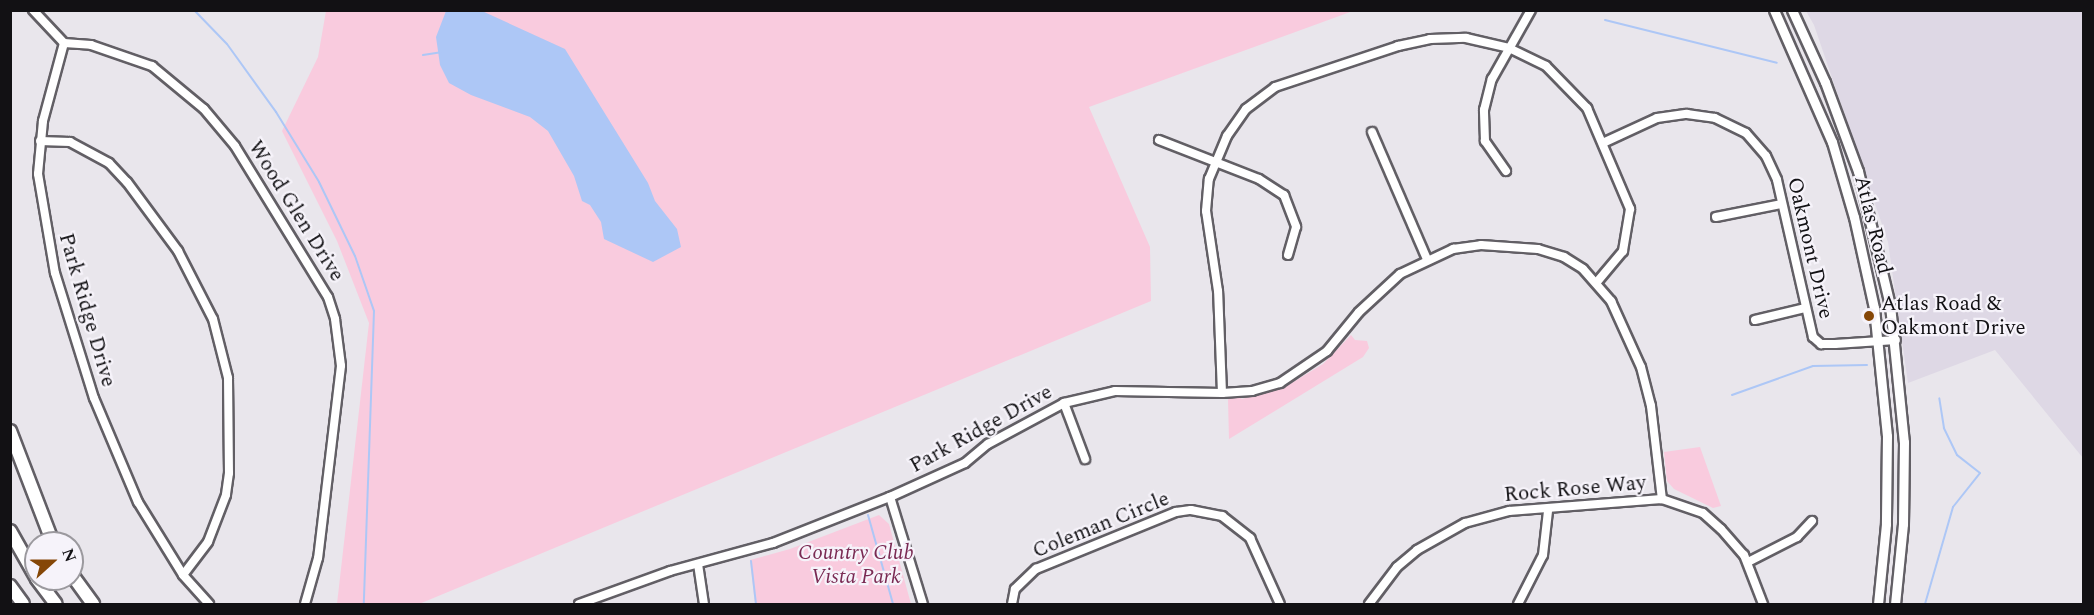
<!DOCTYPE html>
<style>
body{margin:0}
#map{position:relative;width:2094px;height:615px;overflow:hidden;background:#e9e6ec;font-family:Spectral,serif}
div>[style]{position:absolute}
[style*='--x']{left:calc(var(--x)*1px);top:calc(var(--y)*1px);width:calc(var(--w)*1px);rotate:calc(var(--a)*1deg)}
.built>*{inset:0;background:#ded8e5}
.green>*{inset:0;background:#f9cbde}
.water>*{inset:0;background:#adc7f6}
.stream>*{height:2px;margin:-1px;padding:0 1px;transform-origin:1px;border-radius:1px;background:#adc7f6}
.roads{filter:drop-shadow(2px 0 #625f65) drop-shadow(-2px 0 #625f65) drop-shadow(0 2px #625f65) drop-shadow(0 -2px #625f65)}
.minor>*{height:8px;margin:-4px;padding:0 4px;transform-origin:4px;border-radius:4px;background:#fff}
.tertiary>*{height:9px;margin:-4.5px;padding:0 4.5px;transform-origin:4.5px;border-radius:4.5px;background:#fff}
.trunk>*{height:12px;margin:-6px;padding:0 6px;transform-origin:6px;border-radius:6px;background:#fff}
.dots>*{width:16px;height:16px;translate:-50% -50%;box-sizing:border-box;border:3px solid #f6f3fa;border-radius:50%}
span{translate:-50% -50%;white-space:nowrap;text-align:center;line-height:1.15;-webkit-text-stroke:4.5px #f6f3fa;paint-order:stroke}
.street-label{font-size:21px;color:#121114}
.poi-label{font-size:21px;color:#121114}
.left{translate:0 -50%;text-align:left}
.park-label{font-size:21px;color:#7a2a53;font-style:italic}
.frame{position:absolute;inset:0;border:12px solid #121114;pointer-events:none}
.north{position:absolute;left:24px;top:531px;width:60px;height:60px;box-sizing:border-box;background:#f6f3fa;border:2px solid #9b999e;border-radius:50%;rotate:69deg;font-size:16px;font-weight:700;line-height:24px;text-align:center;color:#121114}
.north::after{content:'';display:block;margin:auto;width:21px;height:27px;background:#854707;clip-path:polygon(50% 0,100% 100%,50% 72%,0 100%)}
</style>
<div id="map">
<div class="built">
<div style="clip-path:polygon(1806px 11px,2083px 11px,2083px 458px,1995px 350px,1908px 383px,1888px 242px,1814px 25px)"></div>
</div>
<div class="green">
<div style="clip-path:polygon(326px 11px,1353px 11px,1089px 107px,1150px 247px,1151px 301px,419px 604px,337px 604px,369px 323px,337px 241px,282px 131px,318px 57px)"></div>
<div style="clip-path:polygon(1351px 335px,1355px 340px,1367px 341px,1369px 348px,1363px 357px,1229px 439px,1228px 400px,1232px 392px,1242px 399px,1290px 384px,1323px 364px)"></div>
<div style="clip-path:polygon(1700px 447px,1721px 506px,1713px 508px,1674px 489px,1667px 481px,1664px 452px)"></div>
<div style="clip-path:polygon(879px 515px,889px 524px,911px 604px,755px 604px,750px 560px,790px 549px)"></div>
</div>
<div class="water">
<div style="clip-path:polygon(446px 11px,482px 11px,565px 49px,648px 183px,655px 201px,677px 229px,681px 247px,653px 262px,604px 239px,601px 222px,590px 205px,582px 201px,574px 176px,548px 131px,530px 117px,471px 95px,449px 83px,440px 65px,436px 37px)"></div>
</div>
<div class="stream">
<div style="--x:194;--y:10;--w:47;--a:45.9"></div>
<div style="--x:227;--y:44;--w:84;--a:54.2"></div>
<div style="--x:276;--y:112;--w:82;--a:58.4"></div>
<div style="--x:319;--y:182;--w:82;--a:64.1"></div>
<div style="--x:355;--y:256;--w:58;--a:70.9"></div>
<div style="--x:374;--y:311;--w:293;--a:92"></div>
<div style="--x:1605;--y:20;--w:177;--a:14"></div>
<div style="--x:423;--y:55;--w:18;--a:-9"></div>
<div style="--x:1732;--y:395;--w:86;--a:-19.7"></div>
<div style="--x:1813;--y:366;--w:54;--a:-1.1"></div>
<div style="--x:868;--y:515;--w:92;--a:74.3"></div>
<div style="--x:751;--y:561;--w:43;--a:83.4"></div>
<div style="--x:1925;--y:604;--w:101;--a:-73.9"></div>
<div style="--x:1953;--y:507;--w:43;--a:-51.5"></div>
<div style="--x:1980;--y:473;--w:29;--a:-142"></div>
<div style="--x:1957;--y:455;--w:30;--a:-116"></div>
<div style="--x:1944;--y:428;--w:30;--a:-99"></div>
</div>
<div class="roads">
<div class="minor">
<div style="--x:33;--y:10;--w:45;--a:46.8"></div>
<div style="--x:64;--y:43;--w:27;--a:4"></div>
<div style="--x:91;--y:45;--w:65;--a:19"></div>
<div style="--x:152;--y:66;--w:67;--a:39.6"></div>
<div style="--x:204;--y:109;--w:48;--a:50"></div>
<div style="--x:235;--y:146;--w:177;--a:58.4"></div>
<div style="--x:328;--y:297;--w:23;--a:72"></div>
<div style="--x:335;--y:319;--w:47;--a:82.7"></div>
<div style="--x:341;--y:366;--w:193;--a:96.8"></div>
<div style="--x:318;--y:558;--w:48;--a:105.8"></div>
<div style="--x:64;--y:43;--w:81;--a:105.1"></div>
<div style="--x:43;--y:121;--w:53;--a:95.4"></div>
<div style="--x:38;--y:174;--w:100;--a:80.3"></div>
<div style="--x:55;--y:273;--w:131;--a:72.7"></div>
<div style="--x:94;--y:398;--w:113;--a:67.1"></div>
<div style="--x:138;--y:502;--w:86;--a:58.3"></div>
<div style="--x:183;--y:575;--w:39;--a:48"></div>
<div style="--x:1372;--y:132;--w:138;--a:66.6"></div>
<div style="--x:1159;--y:140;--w:107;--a:21.3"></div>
<div style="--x:1259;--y:179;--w:30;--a:33"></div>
<div style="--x:1284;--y:195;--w:34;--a:69"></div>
<div style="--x:1296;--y:227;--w:29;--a:106"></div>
<div style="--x:40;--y:141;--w:30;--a:2"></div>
<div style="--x:70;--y:142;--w:44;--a:28.3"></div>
<div style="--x:109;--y:163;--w:26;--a:47"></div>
<div style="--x:127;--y:182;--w:86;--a:53.5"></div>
<div style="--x:178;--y:251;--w:76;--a:62.8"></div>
<div style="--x:213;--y:319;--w:61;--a:75.7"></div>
<div style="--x:228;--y:378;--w:95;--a:89.4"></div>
<div style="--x:229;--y:473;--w:22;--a:98"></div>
<div style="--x:226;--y:495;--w:50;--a:111"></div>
<div style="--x:208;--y:542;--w:41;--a:127.1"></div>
<div style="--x:1605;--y:142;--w:57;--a:-24.8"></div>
<div style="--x:1657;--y:118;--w:30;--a:-8"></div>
<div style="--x:1687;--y:114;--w:28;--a:8"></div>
<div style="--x:1715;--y:118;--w:34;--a:26"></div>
<div style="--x:1746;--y:133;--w:30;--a:49"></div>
<div style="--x:1766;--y:156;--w:26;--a:65"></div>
<div style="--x:1777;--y:180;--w:161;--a:77.1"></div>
<div style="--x:1813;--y:337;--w:11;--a:41"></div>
<div style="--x:1821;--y:344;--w:14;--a:0"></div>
<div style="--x:1835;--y:344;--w:61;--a:-3.8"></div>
<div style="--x:1506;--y:171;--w:37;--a:-125"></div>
<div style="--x:1485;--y:141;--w:31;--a:-92"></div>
<div style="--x:1484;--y:110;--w:32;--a:-76"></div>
<div style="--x:1492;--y:79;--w:79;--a:-60.5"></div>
<div style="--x:1716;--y:217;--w:66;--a:-11.3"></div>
<div style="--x:1755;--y:320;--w:51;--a:-13.5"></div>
<div style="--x:1222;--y:393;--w:102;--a:-92.2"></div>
<div style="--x:1218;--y:291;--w:81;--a:-98.5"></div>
<div style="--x:1206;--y:211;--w:32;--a:-85"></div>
<div style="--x:1209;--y:179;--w:47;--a:-67.3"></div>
<div style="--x:1227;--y:136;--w:33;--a:-55"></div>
<div style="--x:1246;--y:109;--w:36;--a:-37"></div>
<div style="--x:1275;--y:87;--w:130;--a:-18.4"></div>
<div style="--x:1398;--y:46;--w:33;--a:-12"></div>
<div style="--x:1430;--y:39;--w:36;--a:-2"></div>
<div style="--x:1466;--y:38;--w:44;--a:13.1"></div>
<div style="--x:1509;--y:48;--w:41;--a:25.9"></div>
<div style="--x:1546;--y:66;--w:59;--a:45.7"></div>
<div style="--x:1587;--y:108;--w:110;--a:66.9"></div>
<div style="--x:1630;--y:209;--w:43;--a:99.5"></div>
<div style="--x:1623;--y:251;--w:40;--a:130"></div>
<div style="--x:1064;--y:403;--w:60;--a:69.4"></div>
<div style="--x:890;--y:497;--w:112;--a:72.9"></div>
<div style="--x:1748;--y:562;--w:55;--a:-27"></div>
<div style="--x:1797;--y:537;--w:22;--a:-47"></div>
<div style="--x:698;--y:564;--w:40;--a:81.5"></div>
<div style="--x:579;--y:604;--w:97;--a:-19.9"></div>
<div style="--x:670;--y:571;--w:107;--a:-15.2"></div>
<div style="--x:773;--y:543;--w:126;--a:-21.5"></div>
<div style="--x:890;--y:497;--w:82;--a:-24.4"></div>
<div style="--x:965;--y:463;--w:30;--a:-40"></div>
<div style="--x:988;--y:444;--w:86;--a:-28.3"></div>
<div style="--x:1064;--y:403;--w:52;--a:-13.2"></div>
<div style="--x:1115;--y:391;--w:107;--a:1.1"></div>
<div style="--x:1222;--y:393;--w:30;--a:-4"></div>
<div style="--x:1252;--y:391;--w:29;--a:-16"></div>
<div style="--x:1280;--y:383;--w:57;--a:-34.2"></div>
<div style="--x:1327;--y:351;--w:50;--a:-50.6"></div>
<div style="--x:1359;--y:312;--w:56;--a:-42.8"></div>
<div style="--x:1400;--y:274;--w:59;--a:-25.3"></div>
<div style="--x:1453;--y:249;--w:28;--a:-8"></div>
<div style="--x:1481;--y:245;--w:57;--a:4"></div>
<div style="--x:1538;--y:249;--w:27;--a:17"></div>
<div style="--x:1564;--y:257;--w:22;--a:32"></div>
<div style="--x:1583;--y:269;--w:43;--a:48.8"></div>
<div style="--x:1611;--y:301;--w:72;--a:65.6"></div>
<div style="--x:1641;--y:367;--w:40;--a:75.6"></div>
<div style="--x:1651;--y:406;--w:94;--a:83.3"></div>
<div style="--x:1012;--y:604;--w:15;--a:-79"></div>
<div style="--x:1015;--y:589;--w:29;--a:-44"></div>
<div style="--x:1036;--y:569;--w:151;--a:-22.2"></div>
<div style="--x:1176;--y:512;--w:15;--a:-8"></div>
<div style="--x:1191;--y:510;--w:32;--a:11"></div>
<div style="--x:1222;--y:516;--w:36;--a:38"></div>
<div style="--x:1250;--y:538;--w:72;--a:65.6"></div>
<div style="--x:1369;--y:604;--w:46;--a:-52.9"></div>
<div style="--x:1397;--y:567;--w:26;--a:-40"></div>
<div style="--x:1417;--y:550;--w:55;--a:-29.4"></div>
<div style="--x:1465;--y:523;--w:46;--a:-15.3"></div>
<div style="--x:1509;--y:511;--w:153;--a:-4.5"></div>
<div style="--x:1662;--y:499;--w:43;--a:18.9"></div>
<div style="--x:1703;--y:513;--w:24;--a:42"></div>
<div style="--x:1721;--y:529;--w:35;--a:49"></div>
<div style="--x:1744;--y:555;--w:53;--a:68.8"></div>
<div style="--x:1518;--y:604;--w:55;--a:-63"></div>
<div style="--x:1543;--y:555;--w:44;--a:-83.5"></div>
</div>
<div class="tertiary">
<div style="--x:1774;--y:10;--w:144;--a:66.3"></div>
<div style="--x:1832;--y:142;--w:78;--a:73.7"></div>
<div style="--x:1854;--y:217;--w:93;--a:77.6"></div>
<div style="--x:1874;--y:308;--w:129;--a:84.2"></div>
<div style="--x:1887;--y:436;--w:88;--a:90.7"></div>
<div style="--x:1886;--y:524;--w:80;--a:95.7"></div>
<div style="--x:1792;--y:10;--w:79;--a:65.4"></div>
<div style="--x:1825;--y:82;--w:95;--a:69.7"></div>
<div style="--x:1858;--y:171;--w:138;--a:76.6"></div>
<div style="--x:1890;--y:305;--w:138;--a:84.2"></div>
<div style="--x:1904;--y:442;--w:82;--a:90.7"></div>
<div style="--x:1903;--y:524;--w:80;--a:95.7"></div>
</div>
<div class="trunk">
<div style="--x:10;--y:431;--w:120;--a:69"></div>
<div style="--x:10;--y:531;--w:53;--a:60.5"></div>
<div style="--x:72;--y:575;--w:36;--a:54"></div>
<div style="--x:37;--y:579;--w:31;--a:53"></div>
<div style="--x:10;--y:586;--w:22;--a:54"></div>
</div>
</div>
<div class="dots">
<div style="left:1869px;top:316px;background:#854707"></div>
</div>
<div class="street-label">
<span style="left:296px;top:211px;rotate:58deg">Wood Glen Drive</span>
<span style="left:1873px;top:225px;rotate:76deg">Atlas Road</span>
<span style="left:1810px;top:248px;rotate:77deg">Oakmont Drive</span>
<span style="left:87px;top:310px;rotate:74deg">Park Ridge Drive</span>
<span style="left:981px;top:429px;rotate:-29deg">Park Ridge Drive</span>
<span style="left:1575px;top:489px;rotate:-5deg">Rock Rose Way</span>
<span style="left:1101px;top:525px;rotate:-22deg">Coleman Circle</span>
</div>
<div class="poi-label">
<span class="left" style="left:1881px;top:316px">Atlas Road &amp;<br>Oakmont Drive</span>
</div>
<div class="park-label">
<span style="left:856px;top:565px">Country Club<br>Vista Park</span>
</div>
<div class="frame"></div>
<div class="north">N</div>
</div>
